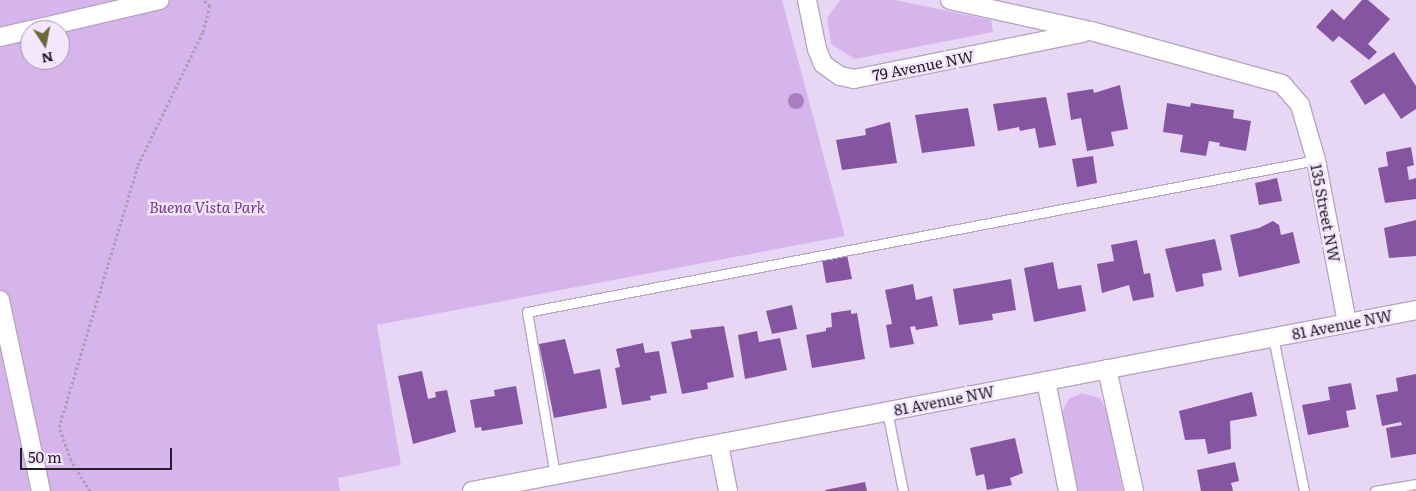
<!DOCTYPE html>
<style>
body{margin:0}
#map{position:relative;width:1416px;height:491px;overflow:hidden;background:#e8d7f4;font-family:Literata,serif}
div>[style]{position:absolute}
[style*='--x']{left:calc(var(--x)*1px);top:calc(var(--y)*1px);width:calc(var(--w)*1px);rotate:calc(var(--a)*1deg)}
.green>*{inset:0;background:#d6b5ec}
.building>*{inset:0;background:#8555a1}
.path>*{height:3px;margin-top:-1.5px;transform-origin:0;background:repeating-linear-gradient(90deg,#aa9db4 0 2.5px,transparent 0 5px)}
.roads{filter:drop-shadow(1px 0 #b6a6c1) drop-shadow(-1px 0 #b6a6c1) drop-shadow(0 1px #b6a6c1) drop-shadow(0 -1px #b6a6c1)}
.service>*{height:9px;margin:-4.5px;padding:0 4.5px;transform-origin:4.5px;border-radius:4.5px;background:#fff}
.minor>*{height:18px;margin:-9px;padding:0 9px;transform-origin:9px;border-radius:9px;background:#fff}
.trees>*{width:16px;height:16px;margin:-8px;border-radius:50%;background:#a87ec0}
span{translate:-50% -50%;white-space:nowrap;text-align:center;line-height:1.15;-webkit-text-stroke:5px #f4e6fd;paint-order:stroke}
.street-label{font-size:15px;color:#241e29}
.park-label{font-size:15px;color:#743695;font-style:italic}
.north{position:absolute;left:20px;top:20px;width:50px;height:50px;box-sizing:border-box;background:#f4e6fd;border:1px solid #a196a8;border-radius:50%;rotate:169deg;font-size:14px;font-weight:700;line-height:20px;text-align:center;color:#241e29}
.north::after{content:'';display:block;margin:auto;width:18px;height:22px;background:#6e6834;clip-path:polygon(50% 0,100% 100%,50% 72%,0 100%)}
.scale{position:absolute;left:20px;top:448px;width:152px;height:22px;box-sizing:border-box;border:2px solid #241e29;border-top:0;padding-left:6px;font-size:15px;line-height:18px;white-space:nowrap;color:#241e29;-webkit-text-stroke:4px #f4e6fd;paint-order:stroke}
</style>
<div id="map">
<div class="green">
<div style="clip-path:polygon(evenodd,0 0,782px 0,845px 236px,377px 325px,401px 465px,338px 478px,340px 491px,0 491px,0 0,30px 30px,60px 30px,60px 60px,30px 60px,30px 30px)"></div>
<div style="clip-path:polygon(840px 0,895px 0,991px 20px,993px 32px,855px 59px,831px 44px,827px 18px)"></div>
<div style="clip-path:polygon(1082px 393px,1100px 398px,1106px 409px,1123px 491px,1076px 491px,1062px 412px,1069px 399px)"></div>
</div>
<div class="building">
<div style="clip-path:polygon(1362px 0,1368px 0,1390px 19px,1368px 44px,1377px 52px,1369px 60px,1339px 36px,1333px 42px,1316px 27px,1332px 9px,1344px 20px)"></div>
<div style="clip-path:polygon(1394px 52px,1416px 86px,1416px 109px,1401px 119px,1384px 93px,1365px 105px,1350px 81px)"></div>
<div style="clip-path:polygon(1120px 85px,1128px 129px,1111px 132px,1114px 146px,1087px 151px,1081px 118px,1071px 120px,1067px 93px,1093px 89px,1094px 93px)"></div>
<div style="clip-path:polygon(1046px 97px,1056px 145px,1039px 148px,1035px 128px,1020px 131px,1019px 127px,998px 131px,993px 104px)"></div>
<div style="clip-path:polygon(1167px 103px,1190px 107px,1191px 103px,1234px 110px,1233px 118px,1251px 121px,1246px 151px,1219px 146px,1220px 143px,1209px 141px,1206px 156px,1180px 152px,1183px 135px,1163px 132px)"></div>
<div style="clip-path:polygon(968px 108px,975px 146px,922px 153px,915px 115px)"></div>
<div style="clip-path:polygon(890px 122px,897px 163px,842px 170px,836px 140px,866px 135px,865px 129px)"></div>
<div style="clip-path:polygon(1411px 147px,1414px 165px,1407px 167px,1409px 180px,1416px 178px,1416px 199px,1385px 203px,1378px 168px,1388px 166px,1386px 152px)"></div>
<div style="clip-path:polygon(1093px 156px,1097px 183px,1077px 187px,1072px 159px)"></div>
<div style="clip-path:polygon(1277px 178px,1282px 201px,1259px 205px,1255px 183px)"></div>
<div style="clip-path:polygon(1416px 220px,1416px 256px,1389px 258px,1384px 228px)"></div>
<div style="clip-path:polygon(1273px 221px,1279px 225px,1281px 235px,1293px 232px,1300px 263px,1239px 277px,1230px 235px,1259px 228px)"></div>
<div style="clip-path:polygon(1215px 239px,1222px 270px,1202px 274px,1204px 286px,1176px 292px,1165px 249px)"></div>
<div style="clip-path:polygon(1137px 240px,1144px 274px,1150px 273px,1154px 297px,1133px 301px,1129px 285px,1102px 293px,1097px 264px,1114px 261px,1111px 245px)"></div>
<div style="clip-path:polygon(847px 255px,852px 279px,826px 283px,822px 259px)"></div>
<div style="clip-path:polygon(1053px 262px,1058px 289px,1081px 285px,1086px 311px,1034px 322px,1024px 268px)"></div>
<div style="clip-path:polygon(1011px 279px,1016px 310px,992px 314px,993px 320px,959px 325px,953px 289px)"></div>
<div style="clip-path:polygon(913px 284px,916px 300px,932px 296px,938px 326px,916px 330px,915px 326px,910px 327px,914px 344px,890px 348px,886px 325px,892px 324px,885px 290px)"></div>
<div style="clip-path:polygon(792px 305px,797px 329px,772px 334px,766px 311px)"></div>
<div style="clip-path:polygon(851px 310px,851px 314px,857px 313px,865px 359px,812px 368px,806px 335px,826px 331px,826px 328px,832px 327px,831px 313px)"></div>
<div style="clip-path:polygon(724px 326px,734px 377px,707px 383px,708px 389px,682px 394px,671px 342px,692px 338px,690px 330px)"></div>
<div style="clip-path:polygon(757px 331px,759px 342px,780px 338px,787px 370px,745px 379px,738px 335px)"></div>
<div style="clip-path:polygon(565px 339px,574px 374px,600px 369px,607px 408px,554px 418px,539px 344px)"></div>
<div style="clip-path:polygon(643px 343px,645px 353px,659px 351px,667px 393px,650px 396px,651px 400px,622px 405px,615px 368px,620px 367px,616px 349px)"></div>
<div style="clip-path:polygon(422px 371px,428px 399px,436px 397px,435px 392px,447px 390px,456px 432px,413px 444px,398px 376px)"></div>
<div style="clip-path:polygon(1416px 374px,1416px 454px,1391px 458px,1386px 428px,1402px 425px,1401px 422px,1382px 426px,1376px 395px,1398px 391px,1396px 378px)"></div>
<div style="clip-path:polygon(1351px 383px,1356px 409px,1346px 411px,1349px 427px,1308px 435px,1302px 405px,1330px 400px,1328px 387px)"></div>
<div style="clip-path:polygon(516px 386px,523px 424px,482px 431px,481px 427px,475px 428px,470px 400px,495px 396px,494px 390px)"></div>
<div style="clip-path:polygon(1252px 392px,1257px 416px,1230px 421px,1231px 449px,1208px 454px,1205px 439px,1185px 440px,1179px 411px)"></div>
<div style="clip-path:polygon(1015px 438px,1023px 473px,1010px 478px,1012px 485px,987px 490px,984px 474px,976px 476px,970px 448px)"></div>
<div style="clip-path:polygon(1235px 462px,1239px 481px,1231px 483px,1233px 491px,1201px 491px,1197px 470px)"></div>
<div style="clip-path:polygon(865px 482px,867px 491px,826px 491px,825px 490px)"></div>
</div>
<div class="path">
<div style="--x:90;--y:491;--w:36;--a:-122"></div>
<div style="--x:71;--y:460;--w:35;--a:-110"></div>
<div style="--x:59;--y:427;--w:274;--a:-73.2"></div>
<div style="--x:138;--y:165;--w:148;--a:-64"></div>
<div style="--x:203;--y:32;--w:27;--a:-75"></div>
<div style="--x:210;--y:6;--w:9;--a:-139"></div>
</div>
<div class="roads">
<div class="service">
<div style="--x:1273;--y:337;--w:157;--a:78.6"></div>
<div style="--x:887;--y:411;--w:82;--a:78.7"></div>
<div style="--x:555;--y:475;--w:165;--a:-99.7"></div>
<div style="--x:527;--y:312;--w:804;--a:-10.9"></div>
<div style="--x:1375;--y:491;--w:42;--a:-9.7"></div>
</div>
<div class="minor">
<div style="--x:807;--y:0;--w:50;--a:78.5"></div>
<div style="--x:817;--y:49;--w:16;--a:68"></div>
<div style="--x:823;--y:64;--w:21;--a:35"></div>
<div style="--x:840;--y:76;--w:14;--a:12"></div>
<div style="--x:854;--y:79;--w:234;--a:-11.4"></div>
<div style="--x:950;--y:0;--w:144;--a:12.4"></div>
<div style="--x:1091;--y:31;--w:198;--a:15.5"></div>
<div style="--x:1282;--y:84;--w:28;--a:49"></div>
<div style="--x:1300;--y:105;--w:57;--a:73.8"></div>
<div style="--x:1316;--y:160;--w:166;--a:79.2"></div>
<div style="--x:31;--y:30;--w:132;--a:-13.1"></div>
<div style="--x:0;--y:37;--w:31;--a:-13"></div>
<div style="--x:0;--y:300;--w:195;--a:77.9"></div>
<div style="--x:1107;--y:369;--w:125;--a:77.5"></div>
<div style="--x:1046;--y:381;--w:112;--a:78.7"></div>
<div style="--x:719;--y:445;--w:47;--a:78.9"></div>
<div style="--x:472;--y:491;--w:961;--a:-10.85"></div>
</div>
</div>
<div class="trees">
<div style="left:796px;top:101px"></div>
</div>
<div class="street-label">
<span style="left:923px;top:65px;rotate:-11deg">79 Avenue NW</span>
<span style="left:1326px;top:213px;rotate:79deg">135 Street NW</span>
<span style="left:1342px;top:324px;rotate:-11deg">81 Avenue NW</span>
<span style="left:944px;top:400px;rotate:-11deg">81 Avenue NW</span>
</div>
<div class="park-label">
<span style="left:207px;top:207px">Buena Vista Park</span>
</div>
<div class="north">N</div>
<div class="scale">50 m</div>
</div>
